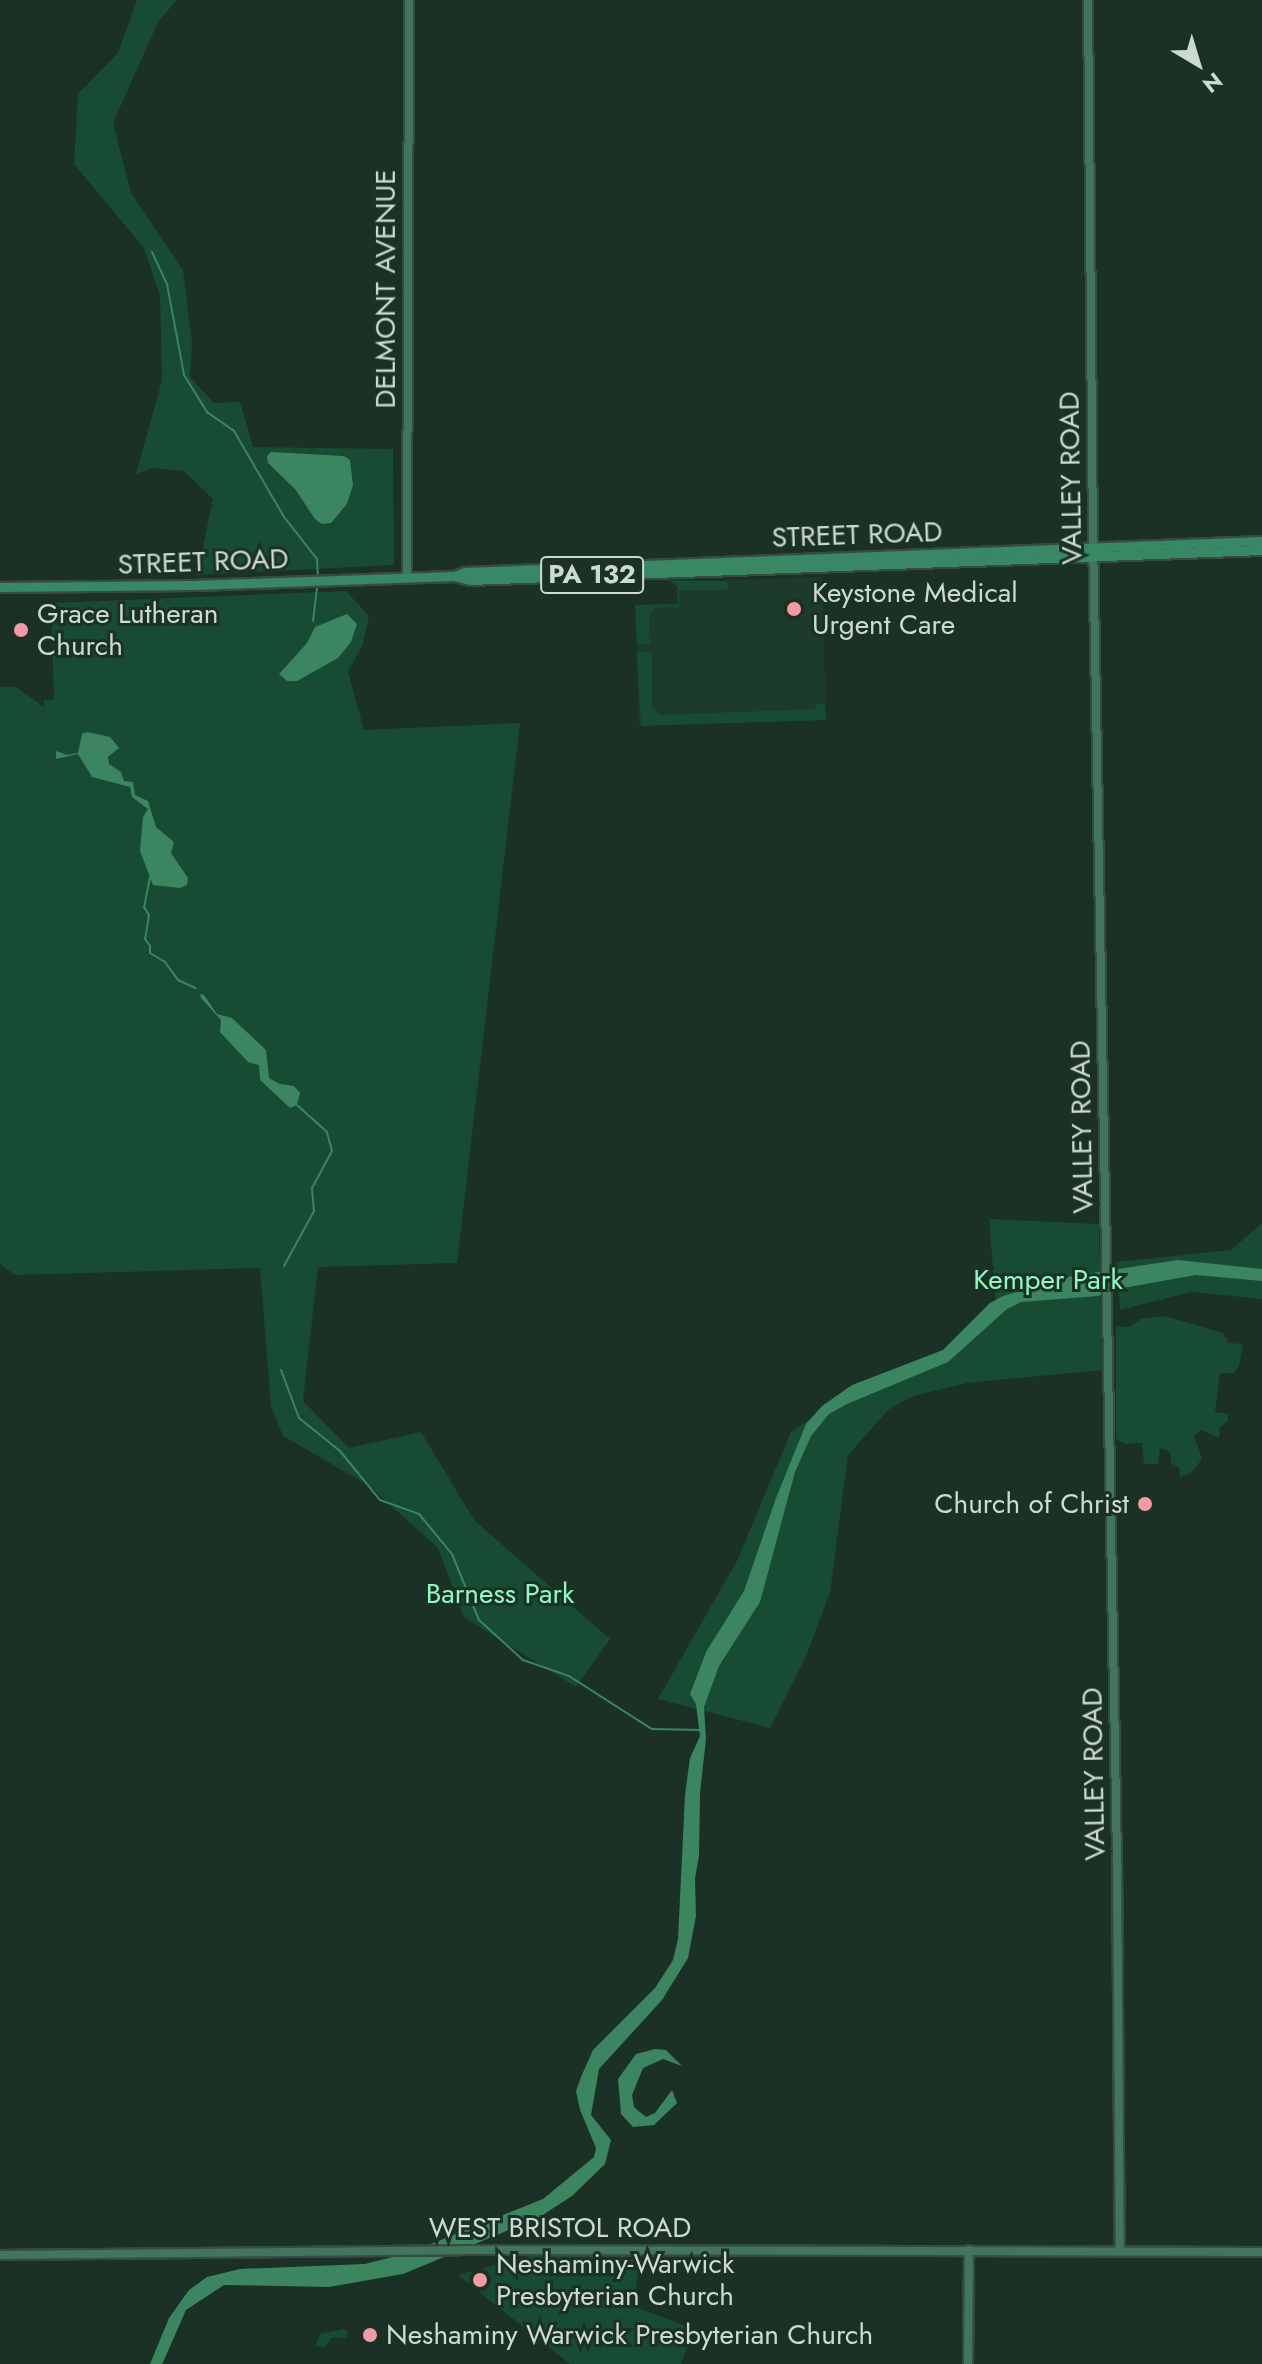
<!DOCTYPE html>
<style>
body{margin:0}
#map{position:relative;width:1262px;height:2364px;overflow:hidden;background:#1b3126;font-family:Jost,sans-serif}
div>[style]{position:absolute}
[style*='--x']{left:calc(var(--x)*1px);top:calc(var(--y)*1px);width:calc(var(--w)*1px);rotate:calc(var(--a)*1deg)}
.built>*{inset:0;background:#1c3b2b}
.green>*{inset:0;background:#184b33}
.water>*{inset:0;background:#3b8561}
.stream>*{height:2px;margin:-1px;padding:0 1px;transform-origin:1px;border-radius:1px;background:#3b8561}
.roads{filter:drop-shadow(2px 0 #384b41) drop-shadow(-2px 0 #384b41) drop-shadow(0 2px #384b41) drop-shadow(0 -2px #384b41)}
.secondary>*{height:8px;margin:-4px;padding:0 4px;transform-origin:4px;border-radius:4px;background:#41755c}
.primary>*{height:9px;margin:-4.5px;padding:0 4.5px;transform-origin:4.5px;border-radius:4.5px;background:#398865}
.dots>*{width:22px;height:22px;translate:-50% -50%;box-sizing:border-box;border:4px solid #1b3126;border-radius:50%}
span{translate:-50% -50%;white-space:nowrap;text-align:center;line-height:1.15;-webkit-text-stroke:6px #1b3126;paint-order:stroke}
.shield-label span{padding:2px 6px;background:#1b3126;border:2px solid;border-radius:6px;-webkit-text-stroke-width:0}
.shield-label{font-size:26px;color:#cddad2;font-weight:700}
.street-label{font-size:28px;color:#cddad2}
.poi-label{font-size:28px;color:#cddad2}
.left{translate:0 -50%;text-align:left}
.right{translate:-100% -50%;text-align:right}
.park-label{font-size:28px;color:#90f8c3}
.north{position:absolute;left:1158px;top:24px;width:80px;height:80px;-webkit-text-stroke:6px #1b3126;paint-order:stroke;rotate:142deg;font-size:22px;font-weight:700;line-height:32px;text-align:center;color:#cddad2}
.north::after{content:'';display:block;margin:auto;width:28px;height:36px;background:#cddad2;clip-path:polygon(50% 0,100% 100%,50% 72%,0 100%)}
</style>
<div id="map">
<div class="built">
<div style="clip-path:polygon(822px 577px,826px 720px,639px 725px,635px 605px,678px 604px,677px 582px)"></div>
</div>
<div class="green">
<div style="clip-path:polygon(137px 0,177px 0,158px 22px,113px 123px,131px 193px,183px 270px,192px 343px,190px 377px,214px 403px,240px 402px,253px 447px,393px 449px,394px 565px,197px 575px,213px 499px,184px 471px,153px 468px,136px 474px,162px 380px,160px 296px,144px 248px,74px 164px,78px 94px,118px 53px)"></div>
<div style="clip-path:polygon(669px 580px,727px 581px,729px 590px,679px 590px,679px 607px,654px 608px,653px 613px,649px 613px,650px 644px,637px 644px,635px 605px,678px 604px,677px 586px)"></div>
<div style="clip-path:polygon(346px 591px,369px 616px,363px 644px,348px 672px,364px 730px,520px 723px,457px 1263px,318px 1267px,303px 1401px,349px 1448px,421px 1432px,474px 1520px,610px 1639px,576px 1687px,464px 1617px,438px 1548px,368px 1485px,283px 1436px,271px 1406px,260px 1268px,15px 1275px,0 1264px,0 687px,16px 687px,44px 707px,44px 700px,54px 700px,51px 603px)"></div>
<div style="clip-path:polygon(652px 651px,652px 709px,657px 710px,658px 715px,816px 709px,816px 704px,825px 704px,826px 720px,641px 726px,637px 652px)"></div>
<div style="clip-path:polygon(989px 1219px,1099px 1224px,1102px 1370px,967px 1383px,913px 1396px,888px 1410px,848px 1455px,830px 1592px,807px 1654px,770px 1728px,658px 1699px,737px 1561px,791px 1432px,849px 1394px,949px 1350px,996px 1304px)"></div>
<div style="clip-path:polygon(1262px 1223px,1262px 1299px,1192px 1292px,1120px 1310px,1116px 1262px,1231px 1250px)"></div>
<div style="clip-path:polygon(1165px 1316px,1223px 1333px,1228px 1343px,1243px 1344px,1239px 1366px,1234px 1373px,1220px 1373px,1215px 1412px,1228px 1414px,1228px 1421px,1220px 1427px,1219px 1438px,1202px 1430px,1194px 1435px,1202px 1459px,1191px 1473px,1180px 1477px,1179px 1468px,1171px 1463px,1171px 1452px,1160px 1448px,1158px 1464px,1144px 1464px,1142px 1443px,1125px 1444px,1116px 1439px,1116px 1326px,1129px 1327px,1141px 1319px)"></div>
<div style="clip-path:polygon(641px 2255px,633px 2306px,693px 2329px,681px 2364px,570px 2364px,458px 2275px,529px 2256px)"></div>
<div style="clip-path:polygon(344px 2329px,348px 2333px,346px 2338px,333px 2337px,325px 2347px,315px 2346px,320px 2334px)"></div>
</div>
<div class="water">
<div style="clip-path:polygon(271px 452px,344px 456px,350px 460px,353px 485px,347px 504px,331px 523px,322px 524px,315px 519px,295px 489px,268px 463px,267px 456px)"></div>
<div style="clip-path:polygon(347px 614px,357px 624px,351px 642px,338px 658px,297px 681px,287px 681px,279px 674px,307px 643px,315px 627px)"></div>
<div style="clip-path:polygon(87px 732px,110px 737px,119px 748px,108px 757px,109px 764px,121px 772px,124px 781px,133px 782px,135px 795px,148px 801px,156px 827px,174px 842px,171px 853px,188px 878px,187px 885px,180px 888px,153px 885px,140px 851px,143px 817px,148px 809px,132px 797px,130px 787px,92px 777px,78px 754px,56px 759px,56px 751px,67px 755px,78px 753px,82px 734px)"></div>
<div style="clip-path:polygon(204px 995px,217px 1014px,232px 1018px,266px 1050px,269px 1078px,280px 1084px,294px 1086px,300px 1093px,297px 1105px,290px 1108px,260px 1080px,259px 1065px,248px 1062px,220px 1032px,221px 1020px,201px 998px,200px 994px)"></div>
<div style="clip-path:polygon(1178px 1260px,1262px 1269px,1262px 1281px,1196px 1275px,1123px 1288px,1098px 1296px,1021px 1302px,1007px 1309px,948px 1362px,847px 1404px,829px 1414px,811px 1436px,795px 1472px,760px 1602px,719px 1666px,704px 1707px,706px 1739px,700px 1793px,699px 1856px,695px 1878px,696px 1916px,688px 1958px,662px 2000px,599px 2069px,591px 2115px,611px 2140px,605px 2164px,572px 2196px,538px 2218px,403px 2274px,329px 2287px,224px 2285px,186px 2310px,164px 2360px,162px 2364px,150px 2364px,169px 2318px,189px 2290px,207px 2277px,240px 2269px,365px 2264px,408px 2253px,543px 2199px,594px 2157px,596px 2148px,580px 2110px,576px 2091px,581px 2077px,593px 2050px,655px 1988px,673px 1960px,678px 1939px,685px 1795px,690px 1758px,700px 1736px,696px 1704px,690px 1694px,706px 1652px,744px 1591px,776px 1498px,806px 1424px,822px 1406px,852px 1385px,943px 1350px,990px 1303px,1003px 1296px,1072px 1276px)"></div>
<div style="clip-path:polygon(655px 2049px,666px 2050px,682px 2066px,663px 2059px,643px 2068px,632px 2095px,634px 2107px,646px 2117px,655px 2113px,672px 2090px,677px 2103px,654px 2125px,633px 2127px,621px 2114px,618px 2079px,636px 2054px)"></div>
</div>
<div class="stream">
<div style="--x:152;--y:252;--w:35;--a:65"></div>
<div style="--x:167;--y:284;--w:93;--a:79.4"></div>
<div style="--x:184;--y:375;--w:44;--a:58.1"></div>
<div style="--x:207;--y:412;--w:33;--a:35"></div>
<div style="--x:234;--y:431;--w:99;--a:59.8"></div>
<div style="--x:284;--y:517;--w:53;--a:51.8"></div>
<div style="--x:317;--y:559;--w:18;--a:87"></div>
<div style="--x:313;--y:621;--w:38;--a:-83"></div>
<div style="--x:150;--y:877;--w:31;--a:101"></div>
<div style="--x:144;--y:907;--w:9;--a:58"></div>
<div style="--x:149;--y:915;--w:24;--a:99"></div>
<div style="--x:145;--y:939;--w:9;--a:54"></div>
<div style="--x:150;--y:946;--w:7;--a:90"></div>
<div style="--x:150;--y:953;--w:17;--a:31"></div>
<div style="--x:165;--y:962;--w:22;--a:54"></div>
<div style="--x:178;--y:980;--w:19;--a:25"></div>
<div style="--x:284;--y:1266;--w:63;--a:-61.4"></div>
<div style="--x:314;--y:1211;--w:23;--a:-95"></div>
<div style="--x:312;--y:1188;--w:42;--a:-61.6"></div>
<div style="--x:332;--y:1151;--w:20;--a:-105"></div>
<div style="--x:327;--y:1132;--w:40;--a:-138"></div>
<div style="--x:281;--y:1370;--w:51;--a:69.4"></div>
<div style="--x:299;--y:1418;--w:53;--a:38.8"></div>
<div style="--x:340;--y:1451;--w:63;--a:50.8"></div>
<div style="--x:380;--y:1500;--w:41;--a:19.7"></div>
<div style="--x:419;--y:1514;--w:52;--a:50.5"></div>
<div style="--x:452;--y:1554;--w:71;--a:67.8"></div>
<div style="--x:479;--y:1620;--w:59;--a:42.3"></div>
<div style="--x:523;--y:1660;--w:49;--a:19.2"></div>
<div style="--x:569;--y:1676;--w:98;--a:32.6"></div>
<div style="--x:652;--y:1729;--w:48;--a:1.2"></div>
</div>
<div class="roads">
<div class="secondary">
<div style="--x:1088;--y:0;--w:537;--a:89.47"></div>
<div style="--x:1093;--y:537;--w:1320;--a:88.96"></div>
<div style="--x:1117;--y:1857;--w:395;--a:89.6"></div>
<div style="--x:407;--y:578;--w:578;--a:-89.8"></div>
<div style="--x:0;--y:2255;--w:460;--a:-0.6"></div>
<div style="--x:460;--y:2250;--w:802;--a:0.14"></div>
<div style="--x:968;--y:2364;--w:114;--a:-89.5"></div>
</div>
<div class="primary">
<div style="--x:455;--y:576;--w:11;--a:-22"></div>
<div style="--x:465;--y:572;--w:798;--a:-2.23"></div>
<div style="--x:0;--y:587;--w:193;--a:-0.6"></div>
<div style="--x:193;--y:585;--w:261;--a:-2"></div>
<div style="--x:454;--y:576;--w:16;--a:14"></div>
<div style="--x:470;--y:580;--w:793;--a:-2.17"></div>
</div>
</div>
<div class="dots">
<div style="left:794px;top:609px;background:#f39aa7"></div>
<div style="left:21px;top:630px;background:#f39aa7"></div>
<div style="left:1145px;top:1504px;background:#f39aa7"></div>
<div style="left:480px;top:2280px;background:#f39aa7"></div>
<div style="left:370px;top:2335px;background:#f39aa7"></div>
</div>
<div class="shield-label">
<span style="left:592px;top:575px">PA 132</span>
</div>
<div class="street-label">
<span style="left:386px;top:289px;rotate:-90deg">DELMONT AVENUE</span>
<span style="left:1071px;top:478px;rotate:-91deg">VALLEY ROAD</span>
<span style="left:857px;top:535px;rotate:-2deg">STREET ROAD</span>
<span style="left:203px;top:562px;rotate:-2deg">STREET ROAD</span>
<span style="left:1082px;top:1127px;rotate:-91deg">VALLEY ROAD</span>
<span style="left:1094px;top:1774px;rotate:-91deg">VALLEY ROAD</span>
<span style="left:560px;top:2228px">WEST BRISTOL ROAD</span>
</div>
<div class="poi-label">
<span class="left" style="left:812px;top:609px">Keystone Medical<br>Urgent Care</span>
<span class="left" style="left:37px;top:630px">Grace Lutheran<br>Church</span>
<span class="right" style="left:1129px;top:1504px">Church of Christ</span>
<span class="left" style="left:496px;top:2280px">Neshaminy-Warwick<br>Presbyterian Church</span>
<span class="left" style="left:386px;top:2335px">Neshaminy Warwick Presbyterian Church</span>
</div>
<div class="park-label">
<span style="left:1048px;top:1280px">Kemper Park</span>
<span style="left:500px;top:1594px">Barness Park</span>
</div>
<div class="north">N</div>
</div>
